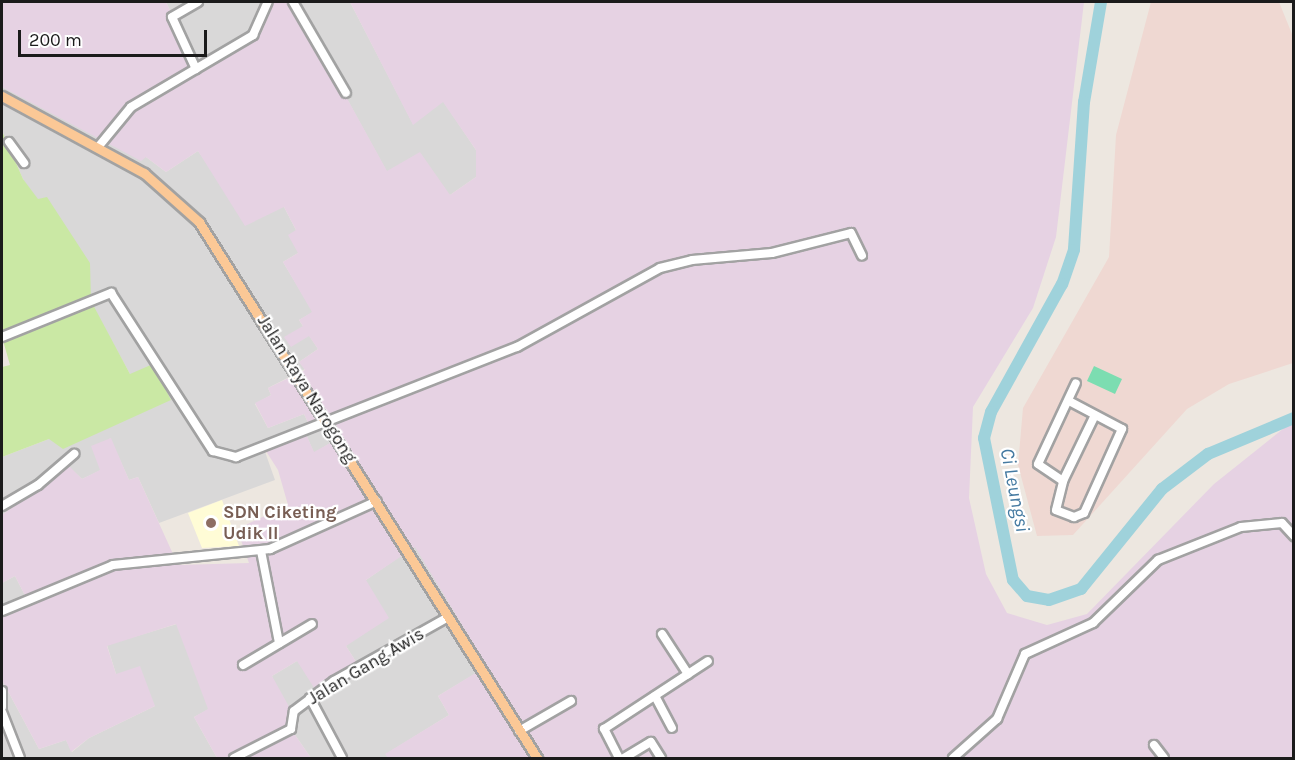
<!DOCTYPE html>
<style>
body{margin:0}
#map{position:relative;width:1295px;height:760px;overflow:hidden;background:#ede7e0;font-family:Karla,sans-serif}
div>[style]{position:absolute}
[style*='--x']{left:calc(var(--x)*1px);top:calc(var(--y)*1px);width:calc(var(--w)*1px);rotate:calc(var(--a)*1deg)}
.residential>*{inset:0;background:#d9d8d8}
.industrial>*{inset:0;background:#e6d2e3}
.education>*{inset:0;background:#fffcd6}
.military>*{inset:0;background:#efd8d2}
.grass>*{inset:0;background:#cae8a4}
.pitch>*{inset:0;background:#7cddb1}
.river>*{height:12px;margin:-6px;padding:0 6px;transform-origin:6px;border-radius:6px;background:#9fd2db}
.roads{filter:drop-shadow(2px 0 #a2a2a2) drop-shadow(-2px 0 #a2a2a2) drop-shadow(0 2px #a2a2a2) drop-shadow(0 -2px #a2a2a2)}
.minor>*{height:8px;margin:-4px;padding:0 4px;transform-origin:4px;border-radius:4px;background:#fff}
.major>*{height:9px;margin:-4.5px;padding:0 4.5px;transform-origin:4.5px;border-radius:4.5px;background:#fbc896}
.dots>*{width:16px;height:16px;translate:-50% -50%;box-sizing:border-box;border:3px solid #fff;border-radius:50%}
span{translate:-50% -50%;white-space:nowrap;text-align:center;line-height:1.15;-webkit-text-stroke:4.5px #fff;paint-order:stroke}
.street-label{font-size:18px;color:#1b1b1b}
.education-label{font-size:18px;color:#785e54;font-weight:700}
.left{translate:0 -50%;text-align:left}
.water-label{font-size:20px;color:#457aa1;font-style:italic}
.frame{position:absolute;inset:0;border:3px solid #1b1b1b;pointer-events:none}
.scale{position:absolute;left:18px;top:30px;width:189px;height:27px;box-sizing:border-box;border:3px solid #1b1b1b;border-top:0;padding-left:8px;font-size:18px;line-height:21px;white-space:nowrap;color:#1b1b1b;-webkit-text-stroke:4px #fff;paint-order:stroke}
</style>
<div id="map">
<div class="residential">
<div style="clip-path:polygon(166px 2px,273px 2px,262px 32px,198px 67px)"></div>
<div style="clip-path:polygon(294px 2px,350px 2px,413px 124px,443px 101px,476px 150px,476px 177px,450px 195px,387px 172px)"></div>
<div style="clip-path:polygon(2px 87px,146px 157px,166px 172px,198px 151px,218px 178px,284px 207px,296px 230px,298px 253px,283px 262px,313px 312px,299px 320px,318px 349px,299px 362px,305px 369px,268px 388px,271px 395px,255px 404px,268px 428px,304px 414px,311px 429px,323px 426px,332px 442px,314px 453px,305px 432px,264px 449px,275px 480px,159px 523px,138px 477px,129px 480px,110px 438px,101px 470px,82px 479px,68px 466px,2px 515px,2px 457px,49px 439px,130px 374px,23px 179px,2px 131px)"></div>
<div style="clip-path:polygon(415px 546px,488px 666px,438px 696px,449px 715px,386px 754px,388px 758px,311px 758px,293px 732px,272px 676px,297px 661px,360px 668px,346px 646px,366px 580px)"></div>
<div style="clip-path:polygon(15px 576px,30px 605px,2px 618px,2px 583px)"></div>
<div style="clip-path:polygon(177px 624px,209px 709px,194px 717px,217px 758px,2px 758px,2px 680px,39px 749px,66px 740px,72px 752px,89px 738px,155px 706px,116px 674px,107px 645px)"></div>
</div>
<div class="industrial">
<div style="clip-path:polygon(2px 2px,166px 2px,198px 67px,262px 32px,273px 2px,294px 2px,387px 171px,420px 152px,450px 195px,476px 177px,476px 150px,443px 102px,413px 125px,350px 2px,1084px 2px,1056px 237px,1033px 308px,973px 407px,969px 498px,986px 574px,1007px 613px,1047px 625px,1087px 614px,1214px 484px,1293px 421px,1293px 758px,388px 758px,385px 754px,449px 715px,438px 696px,487px 666px,415px 547px,366px 580px,389px 618px,346px 646px,360px 668px,318px 694px,297px 661px,272px 676px,297px 721px,293px 732px,311px 758px,217px 758px,194px 717px,208px 709px,176px 624px,107px 646px,116px 674px,140px 666px,155px 706px,89px 738px,71px 752px,66px 740px,39px 749px,2px 680px,2px 618px,30px 605px,15px 576px,2px 583px,2px 515px,69px 466px,82px 479px,100px 470px,91px 446px,111px 438px,129px 480px,138px 477px,178px 565px,249px 563px,237px 529px,288px 505px,278px 470px,264px 448px,305px 432px,314px 452px,332px 442px,323px 426px,311px 429px,304px 414px,268px 428px,255px 403px,271px 395px,268px 388px,305px 370px,299px 362px,318px 349px,309px 336px,291px 347px,284px 337px,303px 326px,299px 320px,312px 312px,283px 262px,298px 253px,288px 235px,296px 230px,284px 207px,245px 226px,198px 151px,166px 172px,146px 157px,141px 161px,2px 87px)"></div>
</div>
<div class="education">
<div style="clip-path:polygon(222px 500px,239px 546px,202px 548px,188px 513px)"></div>
</div>
<div class="military">
<div style="clip-path:polygon(1151px 2px,1279px 2px,1294px 39px,1293px 363px,1229px 384px,1187px 409px,1073px 535px,1037px 536px,1018px 465px,1023px 408px,1109px 257px,1116px 135px)"></div>
</div>
<div class="grass">
<div style="clip-path:polygon(2px 131px,23px 179px,38px 199px,47px 197px,90px 263px,91px 301px,130px 374px,153px 364px,171px 400px,63px 449px,49px 439px,2px 457px,2px 367px,10px 365px,2px 337px)"></div>
</div>
<div class="pitch">
<div style="clip-path:polygon(1094px 366px,1122px 379px,1115px 394px,1087px 381px)"></div>
</div>
<div class="river">
<div style="--x:1101;--y:2;--w:101;--a:99.6"></div>
<div style="--x:1084;--y:102;--w:148;--a:93.9"></div>
<div style="--x:1074;--y:250;--w:36;--a:109"></div>
<div style="--x:1062;--y:284;--w:146;--a:119"></div>
<div style="--x:991;--y:412;--w:27;--a:105"></div>
<div style="--x:984;--y:438;--w:145;--a:78.5"></div>
<div style="--x:1013;--y:580;--w:21;--a:49"></div>
<div style="--x:1027;--y:596;--w:22;--a:10"></div>
<div style="--x:1049;--y:600;--w:34;--a:-19"></div>
<div style="--x:1081;--y:589;--w:129;--a:-51"></div>
<div style="--x:1162;--y:489;--w:58;--a:-37.3"></div>
<div style="--x:1208;--y:454;--w:93;--a:-22.7"></div>
</div>
<div class="roads">
<div class="minor">
<div style="--x:293;--y:2;--w:105;--a:59.8"></div>
<div style="--x:196;--y:69;--w:57;--a:-114.8"></div>
<div style="--x:172;--y:17;--w:30;--a:-30"></div>
<div style="--x:9;--y:142;--w:26;--a:54"></div>
<div style="--x:99;--y:146;--w:50;--a:-50.6"></div>
<div style="--x:131;--y:107;--w:142;--a:-30.5"></div>
<div style="--x:253;--y:35;--w:36;--a:-66"></div>
<div style="--x:2;--y:337;--w:118;--a:-22"></div>
<div style="--x:111;--y:293;--w:188;--a:57.2"></div>
<div style="--x:213;--y:451;--w:24;--a:15"></div>
<div style="--x:236;--y:457;--w:302;--a:-21.4"></div>
<div style="--x:517;--y:347;--w:163;--a:-28.9"></div>
<div style="--x:660;--y:268;--w:33;--a:-14"></div>
<div style="--x:692;--y:260;--w:80;--a:-5"></div>
<div style="--x:772;--y:253;--w:81;--a:-14.2"></div>
<div style="--x:851;--y:233;--w:25;--a:64"></div>
<div style="--x:1069;--y:401;--w:60;--a:27.8"></div>
<div style="--x:1122;--y:429;--w:92;--a:114.3"></div>
<div style="--x:1084;--y:513;--w:11;--a:158"></div>
<div style="--x:1074;--y:517;--w:19;--a:-159"></div>
<div style="--x:1056;--y:510;--w:30;--a:-76"></div>
<div style="--x:1063;--y:481;--w:30;--a:-146"></div>
<div style="--x:1038;--y:464;--w:89;--a:-64.9"></div>
<div style="--x:1063;--y:481;--w:73;--a:-64.1"></div>
<div style="--x:2;--y:506;--w:42;--a:-30.3"></div>
<div style="--x:38;--y:485;--w:48;--a:-40.7"></div>
<div style="--x:261;--y:551;--w:94;--a:78.9"></div>
<div style="--x:2;--y:611;--w:120;--a:-22.5"></div>
<div style="--x:113;--y:565;--w:158;--a:-5.8"></div>
<div style="--x:270;--y:549;--w:117;--a:-24.2"></div>
<div style="--x:662;--y:634;--w:48;--a:57"></div>
<div style="--x:243;--y:665;--w:80;--a:-30.7"></div>
<div style="--x:2;--y:691;--w:16;--a:90"></div>
<div style="--x:655;--y:696;--w:36;--a:62"></div>
<div style="--x:310;--y:698;--w:68;--a:61.9"></div>
<div style="--x:2;--y:712;--w:49;--a:68.6"></div>
<div style="--x:519;--y:731;--w:60;--a:-30"></div>
<div style="--x:1154;--y:745;--w:16;--a:52"></div>
<div style="--x:234;--y:758;--w:64;--a:-27"></div>
<div style="--x:291;--y:729;--w:18;--a:-81"></div>
<div style="--x:294;--y:711;--w:50;--a:-36.9"></div>
<div style="--x:334;--y:681;--w:131;--a:-29.3"></div>
<div style="--x:619;--y:758;--w:33;--a:-117"></div>
<div style="--x:604;--y:729;--w:124;--a:-33.2"></div>
<div style="--x:624;--y:758;--w:31;--a:-31"></div>
<div style="--x:651;--y:742;--w:19;--a:58"></div>
<div style="--x:953;--y:758;--w:59;--a:-41.6"></div>
<div style="--x:997;--y:719;--w:71;--a:-66.7"></div>
<div style="--x:1025;--y:654;--w:75;--a:-24.5"></div>
<div style="--x:1093;--y:623;--w:91;--a:-44.1"></div>
<div style="--x:1158;--y:560;--w:89;--a:-21.7"></div>
<div style="--x:1241;--y:527;--w:41;--a:-5.6"></div>
<div style="--x:1282;--y:523;--w:18;--a:47"></div>
</div>
<div class="major">
<div style="--x:2;--y:96;--w:162;--a:28.5"></div>
<div style="--x:144;--y:173;--w:74;--a:41.7"></div>
<div style="--x:199;--y:222;--w:634;--a:57.76"></div>
</div>
</div>
<div class="dots">
<div style="left:211px;top:523px;background:#8d6e63"></div>
</div>
<div class="street-label">
<span style="left:307px;top:389px;rotate:58deg">Jalan Raya Narogong</span>
<span style="left:366px;top:666px;rotate:-31deg">Jalan Gang Awis</span>
</div>
<div class="education-label">
<span class="left" style="left:223px;top:523px">SDN Ciketing<br>Udik II</span>
</div>
<div class="water-label">
<span style="left:1015px;top:490px;rotate:79deg">Ci Leungsi</span>
</div>
<div class="frame"></div>
<div class="scale">200 m</div>
</div>
